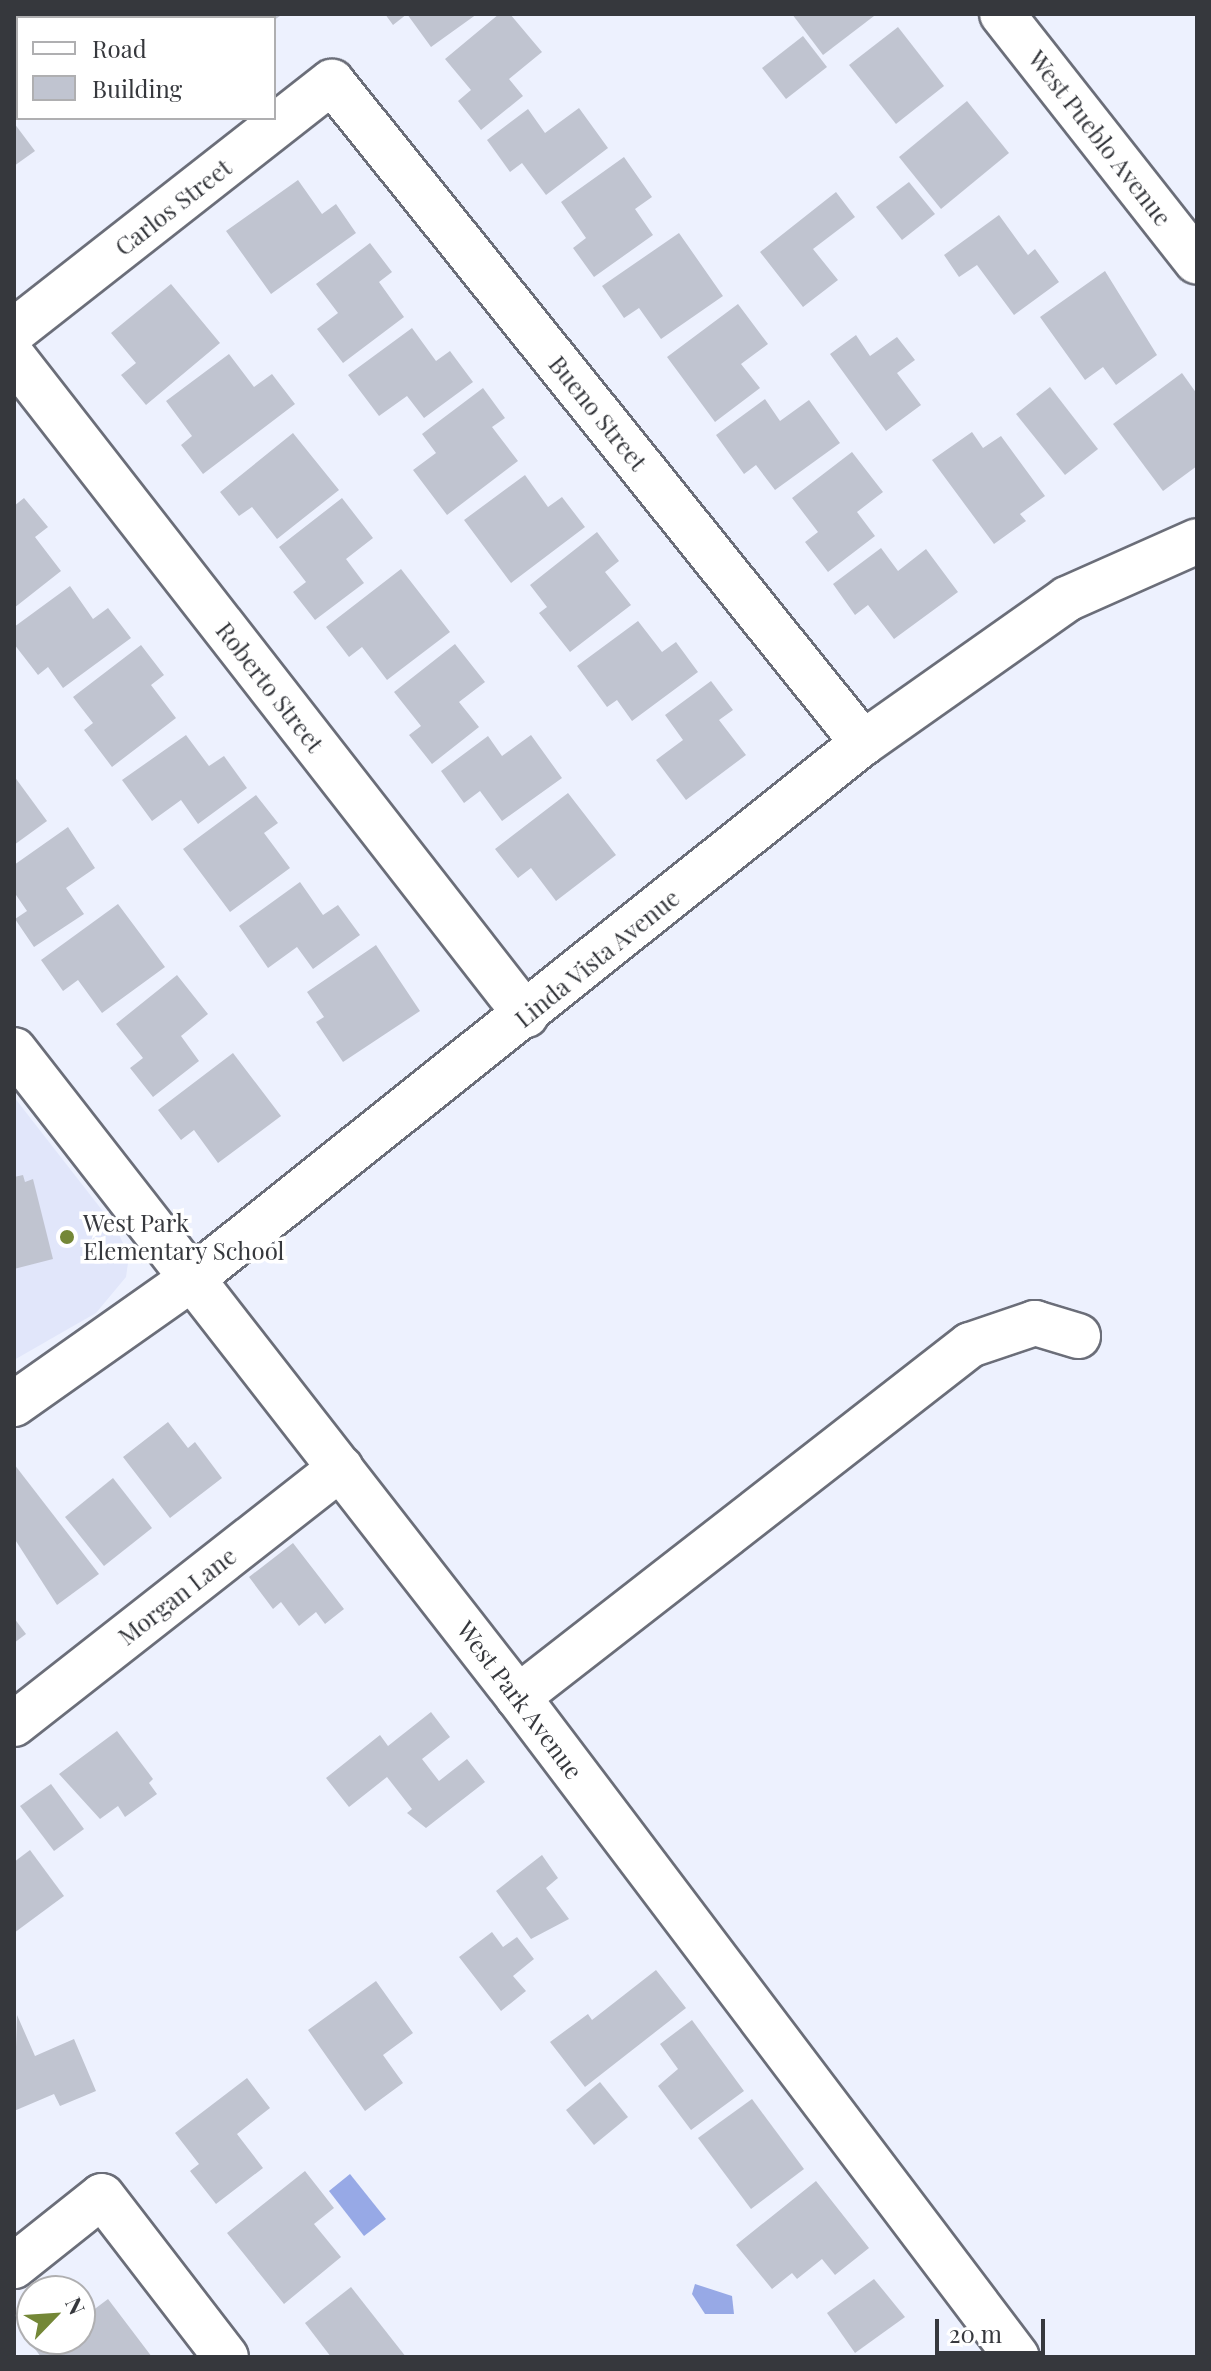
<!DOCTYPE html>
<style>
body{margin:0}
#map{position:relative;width:1211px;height:2371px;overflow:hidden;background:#edf1fe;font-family:"Playfair Display",serif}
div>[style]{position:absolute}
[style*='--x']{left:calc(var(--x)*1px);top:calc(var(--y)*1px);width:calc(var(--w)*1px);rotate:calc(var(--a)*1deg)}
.built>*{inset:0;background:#e1e6fa}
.water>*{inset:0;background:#97a9e6}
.building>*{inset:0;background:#c0c4d0}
.roads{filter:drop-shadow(2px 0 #6b6e79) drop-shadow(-2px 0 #6b6e79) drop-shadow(0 2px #6b6e79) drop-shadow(0 -2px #6b6e79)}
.minor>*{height:44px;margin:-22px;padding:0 22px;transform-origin:22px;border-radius:22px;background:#fff}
.dots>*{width:22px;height:22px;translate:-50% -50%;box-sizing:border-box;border:4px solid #fff;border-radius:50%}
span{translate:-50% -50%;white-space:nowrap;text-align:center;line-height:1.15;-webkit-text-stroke:7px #fff;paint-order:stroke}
.street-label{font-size:24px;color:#36383d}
.poi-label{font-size:24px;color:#36383d}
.left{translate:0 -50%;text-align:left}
.frame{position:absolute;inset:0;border:16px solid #36383d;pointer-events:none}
.legend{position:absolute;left:16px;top:16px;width:260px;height:104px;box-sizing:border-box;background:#fff;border:2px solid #afafb1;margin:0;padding:10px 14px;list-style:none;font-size:24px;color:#36383d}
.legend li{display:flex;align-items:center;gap:16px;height:40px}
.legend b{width:40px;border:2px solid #afafb1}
.north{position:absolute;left:16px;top:2275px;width:80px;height:80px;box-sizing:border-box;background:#fff;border:2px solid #afafb1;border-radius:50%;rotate:65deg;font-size:22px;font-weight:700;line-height:32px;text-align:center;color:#36383d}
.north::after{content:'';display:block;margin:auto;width:28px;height:36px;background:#748737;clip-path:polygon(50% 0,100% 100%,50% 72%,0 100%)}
.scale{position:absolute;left:935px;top:2319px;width:110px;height:36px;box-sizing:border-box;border:4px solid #36383d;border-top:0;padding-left:10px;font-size:24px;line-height:28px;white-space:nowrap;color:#36383d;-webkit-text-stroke:6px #fff;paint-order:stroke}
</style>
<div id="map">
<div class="built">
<div style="clip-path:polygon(14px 1097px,116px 1228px,129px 1256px,126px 1277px,96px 1313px,14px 1360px)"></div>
</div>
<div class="water">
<div style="clip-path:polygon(350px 2174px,386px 2219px,364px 2236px,329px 2191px)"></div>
<div style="clip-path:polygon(695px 2284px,732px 2296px,734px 2314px,705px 2314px,692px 2294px)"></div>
</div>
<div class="building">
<div style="clip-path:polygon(151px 14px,283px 14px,274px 20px)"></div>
<div style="clip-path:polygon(385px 14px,477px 14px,431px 47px,407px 14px,393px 25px)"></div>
<div style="clip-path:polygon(499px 14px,510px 14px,542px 52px,509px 79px,523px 96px,481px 130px,458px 101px,471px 90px,445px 59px)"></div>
<div style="clip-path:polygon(792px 14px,873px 14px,874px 16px,823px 55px)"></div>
<div style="clip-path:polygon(898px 27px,944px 86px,896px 124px,849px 65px)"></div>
<div style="clip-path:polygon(803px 36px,827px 67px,786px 99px,762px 68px)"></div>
<div style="clip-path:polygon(967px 101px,1009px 153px,941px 209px,899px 157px)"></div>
<div style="clip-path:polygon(579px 108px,608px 148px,546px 195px,522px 163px,510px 172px,487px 140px,528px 109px,545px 133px)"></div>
<div style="clip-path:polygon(14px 123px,35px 151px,14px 166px)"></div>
<div style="clip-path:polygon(624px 157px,652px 197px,635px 209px,653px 235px,594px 277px,573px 248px,586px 238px,561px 202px)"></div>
<div style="clip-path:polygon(298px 180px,322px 214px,336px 204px,356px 233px,271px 294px,226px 231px)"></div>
<div style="clip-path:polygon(909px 182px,935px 214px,902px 240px,876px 207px)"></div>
<div style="clip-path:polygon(836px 192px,855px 217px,813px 249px,838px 280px,803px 307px,760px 252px)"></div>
<div style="clip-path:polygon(999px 215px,1028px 255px,1035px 249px,1059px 282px,1014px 315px,977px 265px,959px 277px,944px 255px)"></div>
<div style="clip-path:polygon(679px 233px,723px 296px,661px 339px,639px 308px,624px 318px,602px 286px)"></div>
<div style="clip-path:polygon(370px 243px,392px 272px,379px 282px,404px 317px,343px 363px,317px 329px,338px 313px,316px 284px)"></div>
<div style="clip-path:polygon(1105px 271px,1157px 355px,1116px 385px,1103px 367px,1085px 380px,1040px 317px)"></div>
<div style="clip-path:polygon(171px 284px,220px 343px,146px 405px,121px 375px,136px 363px,111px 333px)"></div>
<div style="clip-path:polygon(738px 304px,768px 344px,741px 364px,760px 388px,715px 422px,667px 357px)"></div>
<div style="clip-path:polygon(412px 328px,436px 361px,450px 351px,473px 382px,424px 418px,407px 396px,379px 416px,348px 375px)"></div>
<div style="clip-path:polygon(856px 335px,870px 356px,897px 337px,915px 360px,897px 373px,921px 405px,886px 431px,830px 354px)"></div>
<div style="clip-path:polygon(229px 354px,254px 387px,272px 374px,295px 404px,203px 474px,181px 445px,192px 436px,166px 401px)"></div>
<div style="clip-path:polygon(1182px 373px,1197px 394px,1197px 466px,1163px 491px,1113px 424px)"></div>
<div style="clip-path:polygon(1050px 387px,1098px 449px,1065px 475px,1016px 414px)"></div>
<div style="clip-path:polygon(483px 388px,505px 418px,492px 427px,518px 461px,447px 515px,413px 470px,436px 453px,422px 434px)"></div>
<div style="clip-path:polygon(765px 399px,780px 421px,809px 400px,840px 443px,775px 490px,756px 465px,744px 474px,716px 435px)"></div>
<div style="clip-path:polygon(972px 432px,983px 448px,1001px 436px,1045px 496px,1020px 514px,1026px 521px,994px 544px,932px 460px)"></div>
<div style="clip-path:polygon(293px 433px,339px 490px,277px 539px,252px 507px,239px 516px,220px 492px)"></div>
<div style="clip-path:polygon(852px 452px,883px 492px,857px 512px,875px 536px,828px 572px,805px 542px,818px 532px,792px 498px)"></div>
<div style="clip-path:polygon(525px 475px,548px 507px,562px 497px,585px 527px,511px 583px,464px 520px)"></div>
<div style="clip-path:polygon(24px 498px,48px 527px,35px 537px,61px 571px,14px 608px,14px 506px)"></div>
<div style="clip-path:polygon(342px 498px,373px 538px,346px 559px,364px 583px,315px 620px,293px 592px,306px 582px,279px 547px)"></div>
<div style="clip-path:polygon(597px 532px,619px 561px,605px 572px,631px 605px,570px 652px,539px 613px,547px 607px,530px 585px)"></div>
<div style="clip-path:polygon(881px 548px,898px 571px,926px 549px,958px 592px,894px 639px,868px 605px,855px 615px,833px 584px)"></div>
<div style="clip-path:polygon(401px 569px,450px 632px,387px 680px,362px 647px,349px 657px,326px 627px)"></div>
<div style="clip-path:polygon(70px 586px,93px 619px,108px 608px,131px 638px,63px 688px,48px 667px,38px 675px,14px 644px,14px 627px)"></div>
<div style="clip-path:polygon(638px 621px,662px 652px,676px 642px,698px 672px,632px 721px,617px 700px,607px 707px,577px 666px)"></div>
<div style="clip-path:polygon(455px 644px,485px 682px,459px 702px,479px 727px,432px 764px,409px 735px,421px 726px,394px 692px)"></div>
<div style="clip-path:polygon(141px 645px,164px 675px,151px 685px,176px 718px,112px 767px,84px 730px,93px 723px,73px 697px)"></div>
<div style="clip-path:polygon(711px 681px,733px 710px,719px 720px,746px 755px,686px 800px,656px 760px,683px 740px,665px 715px)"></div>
<div style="clip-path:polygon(186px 735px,209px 766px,224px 756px,247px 788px,198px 824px,181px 800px,152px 821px,122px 780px)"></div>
<div style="clip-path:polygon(531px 735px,562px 778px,502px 821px,480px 791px,464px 803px,441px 771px,488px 736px,502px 756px)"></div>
<div style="clip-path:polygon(14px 776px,47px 821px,14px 845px)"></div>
<div style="clip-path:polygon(568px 793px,616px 855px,556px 901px,531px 868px,518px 878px,495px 849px)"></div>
<div style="clip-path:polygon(256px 795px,278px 823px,264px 833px,290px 868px,230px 912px,183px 849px)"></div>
<div style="clip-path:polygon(68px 827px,95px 868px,66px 888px,84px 914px,34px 947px,15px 919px,27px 911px,14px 892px,14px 865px)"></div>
<div style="clip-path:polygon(300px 882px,323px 915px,338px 905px,360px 935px,313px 969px,297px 947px,268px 968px,239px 926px)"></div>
<div style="clip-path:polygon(118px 904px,165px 967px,102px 1013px,78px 980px,63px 991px,41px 960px)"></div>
<div style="clip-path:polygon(376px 945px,420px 1011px,343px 1062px,316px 1022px,324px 1017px,307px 992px)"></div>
<div style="clip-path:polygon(177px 975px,208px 1014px,181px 1036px,199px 1061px,153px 1097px,130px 1068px,143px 1058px,116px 1024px)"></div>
<div style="clip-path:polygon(233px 1053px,281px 1116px,218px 1163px,194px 1130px,181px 1140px,158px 1110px)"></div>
<div style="clip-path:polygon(23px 1175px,25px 1182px,33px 1179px,53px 1259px,14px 1269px,14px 1177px)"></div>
<div style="clip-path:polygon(168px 1422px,188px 1448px,195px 1442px,222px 1478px,170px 1518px,123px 1457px)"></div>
<div style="clip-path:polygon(14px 1464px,99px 1574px,57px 1605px,14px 1538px)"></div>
<div style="clip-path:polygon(113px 1478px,152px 1528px,104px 1566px,65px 1517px)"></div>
<div style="clip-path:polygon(293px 1543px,344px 1609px,325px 1624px,316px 1612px,299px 1626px,281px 1602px,273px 1609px,249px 1577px)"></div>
<div style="clip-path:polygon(14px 1618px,26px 1634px,14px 1643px)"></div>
<div style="clip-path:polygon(431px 1712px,450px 1737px,422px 1759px,439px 1781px,467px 1759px,485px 1782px,426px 1828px,407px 1813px,412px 1809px,387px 1777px,349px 1807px,326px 1778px,380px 1735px,388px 1746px)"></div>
<div style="clip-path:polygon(117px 1731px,153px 1779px,149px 1783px,157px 1794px,125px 1817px,118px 1806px,100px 1819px,59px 1774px)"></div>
<div style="clip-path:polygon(51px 1784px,84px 1829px,54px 1851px,20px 1806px)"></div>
<div style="clip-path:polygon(30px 1850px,64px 1896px,14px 1933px,14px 1862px)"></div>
<div style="clip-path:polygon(542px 1855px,558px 1878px,546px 1888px,569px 1919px,531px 1939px,496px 1891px)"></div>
<div style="clip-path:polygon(492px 1932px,503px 1947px,517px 1937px,534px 1959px,513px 1976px,526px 1991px,501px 2011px,459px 1957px)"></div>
<div style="clip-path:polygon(656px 1970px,686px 2008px,585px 2087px,550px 2042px,588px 2014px,592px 2020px)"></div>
<div style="clip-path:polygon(376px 1981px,413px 2033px,383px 2055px,403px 2083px,365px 2111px,308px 2030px)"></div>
<div style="clip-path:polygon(17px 2015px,35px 2056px,74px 2039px,96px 2091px,60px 2106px,54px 2094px,14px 2111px)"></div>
<div style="clip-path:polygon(692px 2020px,744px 2091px,691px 2130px,658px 2086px,678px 2069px,660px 2044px)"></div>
<div style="clip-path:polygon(247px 2078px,270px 2108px,237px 2134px,263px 2168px,216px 2204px,190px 2171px,199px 2164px,175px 2133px)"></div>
<div style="clip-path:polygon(600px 2082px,628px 2117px,594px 2145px,566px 2110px)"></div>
<div style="clip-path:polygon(752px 2099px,804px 2169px,751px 2209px,698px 2138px)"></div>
<div style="clip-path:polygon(305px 2171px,334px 2208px,314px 2224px,341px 2257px,284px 2304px,227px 2233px)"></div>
<div style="clip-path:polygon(816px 2181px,869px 2248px,835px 2275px,822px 2259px,797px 2279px,792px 2273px,772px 2289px,736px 2245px)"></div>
<div style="clip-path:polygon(874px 2279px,905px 2317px,855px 2353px,827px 2313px)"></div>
<div style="clip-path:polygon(351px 2287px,406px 2357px,331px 2357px,305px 2323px)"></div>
<div style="clip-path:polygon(108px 2299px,152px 2357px,41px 2357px,32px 2345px,41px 2339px,80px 2339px,80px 2320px)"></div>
</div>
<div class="roads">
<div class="minor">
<div style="--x:1002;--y:14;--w:315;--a:51.8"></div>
<div style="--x:14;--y:331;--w:404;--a:-38.1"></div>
<div style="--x:332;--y:82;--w:848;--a:51.22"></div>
<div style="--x:14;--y:358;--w:833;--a:52.07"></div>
<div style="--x:14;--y:1050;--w:820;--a:52.08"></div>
<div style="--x:518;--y:1697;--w:827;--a:52.91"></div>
<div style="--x:14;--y:1404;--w:220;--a:-35.2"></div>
<div style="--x:194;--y:1277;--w:856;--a:-38.6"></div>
<div style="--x:863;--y:743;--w:250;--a:-35.2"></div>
<div style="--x:1067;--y:599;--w:142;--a:-24"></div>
<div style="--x:518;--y:1697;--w:573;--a:-37.91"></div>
<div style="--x:970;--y:1345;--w:69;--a:-18.7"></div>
<div style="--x:1035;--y:1323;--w:45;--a:16.8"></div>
<div style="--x:14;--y:1724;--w:415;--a:-38.1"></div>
<div style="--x:14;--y:2266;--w:112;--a:-38.5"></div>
<div style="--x:102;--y:2196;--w:203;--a:52.4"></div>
</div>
</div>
<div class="dots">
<div style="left:67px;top:1237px;background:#748737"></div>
</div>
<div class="street-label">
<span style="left:1100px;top:138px;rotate:52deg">West Pueblo Avenue</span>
<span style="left:173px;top:207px;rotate:-38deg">Carlos Street</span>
<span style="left:598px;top:413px;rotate:51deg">Bueno Street</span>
<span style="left:270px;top:687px;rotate:52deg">Roberto Street</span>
<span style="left:597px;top:958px;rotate:-39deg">Linda Vista Avenue</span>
<span style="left:177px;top:1596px;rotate:-38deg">Morgan Lane</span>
<span style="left:520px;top:1700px;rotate:53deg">West Park Avenue</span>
</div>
<div class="poi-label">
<span class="left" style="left:83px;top:1237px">West Park<br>Elementary School</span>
</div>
<div class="frame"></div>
<ul class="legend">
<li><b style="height:10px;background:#fff"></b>Road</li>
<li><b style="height:22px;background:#c0c4d0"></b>Building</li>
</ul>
<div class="north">N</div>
<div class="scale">20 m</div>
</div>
